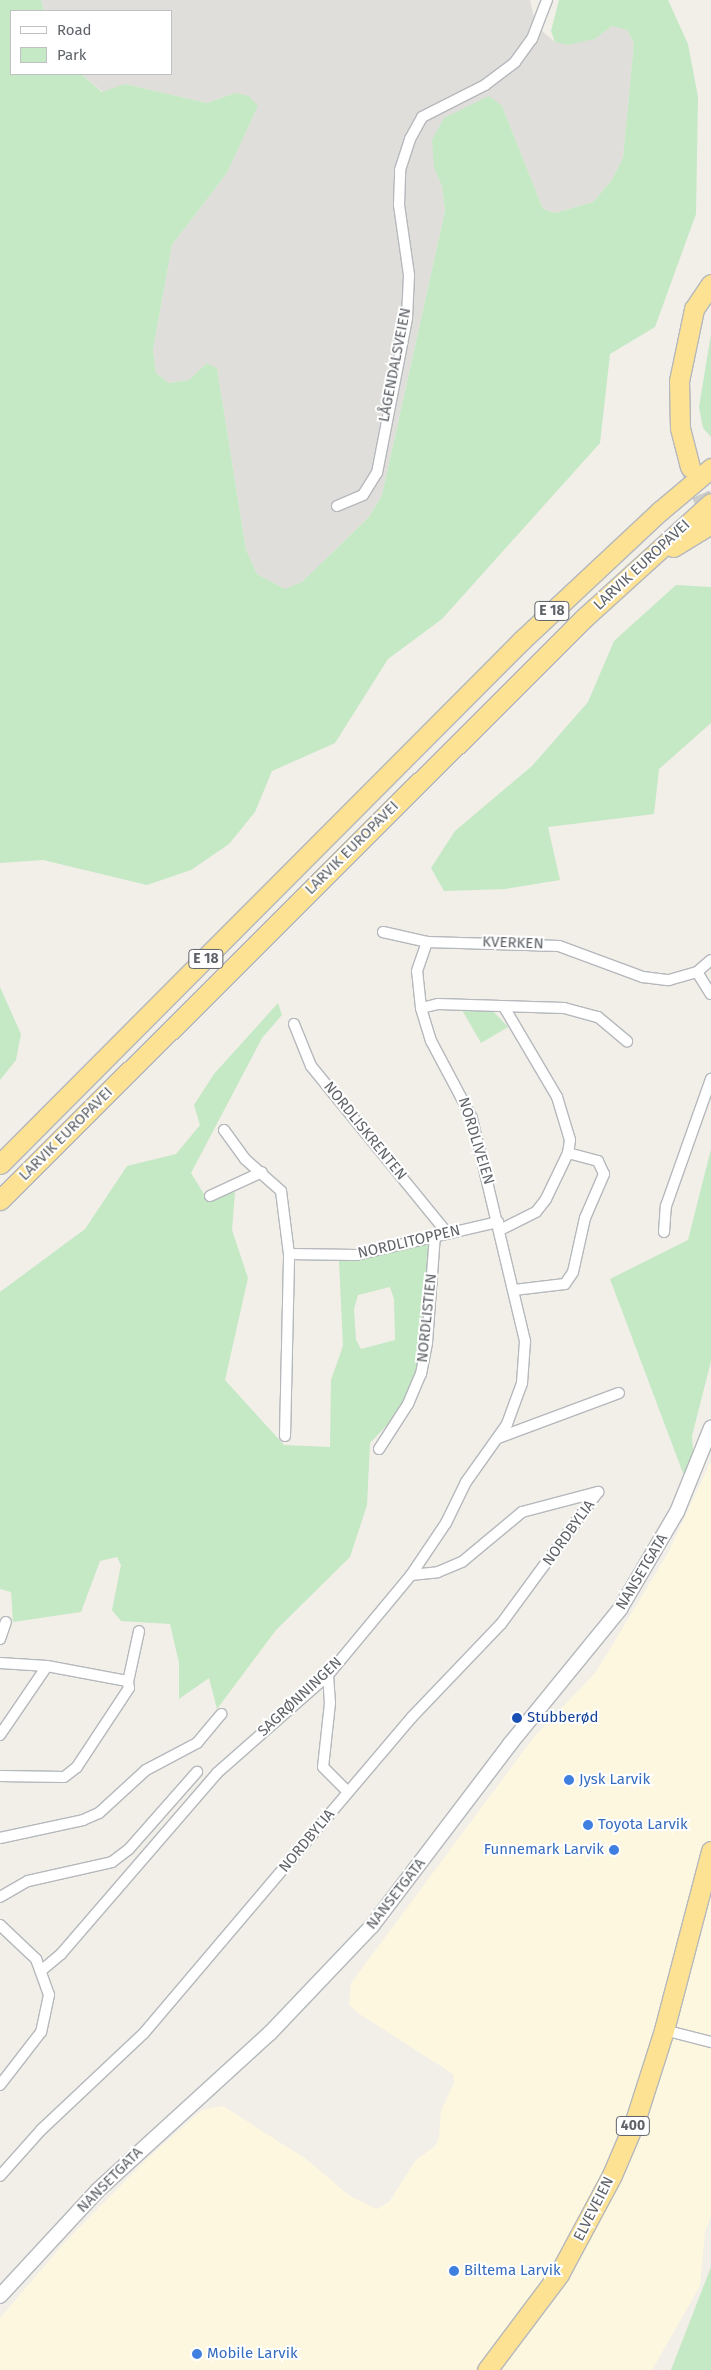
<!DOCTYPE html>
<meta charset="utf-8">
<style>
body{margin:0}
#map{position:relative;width:711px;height:2370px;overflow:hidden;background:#f1efe8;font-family:"Fira Sans",sans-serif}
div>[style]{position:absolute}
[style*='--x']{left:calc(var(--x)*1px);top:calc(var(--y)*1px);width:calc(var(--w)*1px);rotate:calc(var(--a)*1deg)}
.commercial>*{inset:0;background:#fef7e0}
.industrial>*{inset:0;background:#e0deda}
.green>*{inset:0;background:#c5e8c5}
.highway-tunnel>*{height:19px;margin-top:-9.5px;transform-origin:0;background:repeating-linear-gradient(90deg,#ccccc8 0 19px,transparent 0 28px)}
.roads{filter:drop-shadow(1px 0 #b5b8bc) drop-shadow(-1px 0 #b5b8bc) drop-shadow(0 1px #b5b8bc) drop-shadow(0 -1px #b5b8bc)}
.street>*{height:10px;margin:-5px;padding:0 5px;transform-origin:5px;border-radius:5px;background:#fff}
.secondary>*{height:14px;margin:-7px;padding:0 7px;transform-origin:7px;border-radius:7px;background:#fff}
.highway>*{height:19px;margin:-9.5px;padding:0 9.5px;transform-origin:9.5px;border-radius:9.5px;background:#fde293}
.dots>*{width:14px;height:14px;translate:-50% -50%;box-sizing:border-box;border:2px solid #fff;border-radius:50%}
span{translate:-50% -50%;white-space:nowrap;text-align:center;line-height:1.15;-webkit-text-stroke:4px #fff;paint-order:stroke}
.shield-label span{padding:1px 4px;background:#fff;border:1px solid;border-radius:4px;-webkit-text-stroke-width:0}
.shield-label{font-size:14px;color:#5f6368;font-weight:700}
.street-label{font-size:15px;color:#5f6368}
.transit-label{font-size:15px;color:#164399}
.left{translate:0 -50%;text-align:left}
.shop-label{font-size:15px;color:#366cbe}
.right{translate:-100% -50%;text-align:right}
.legend{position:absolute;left:10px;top:10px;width:162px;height:65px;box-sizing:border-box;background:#fff;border:1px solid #bfc1c3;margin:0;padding:6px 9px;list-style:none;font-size:15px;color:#5f6368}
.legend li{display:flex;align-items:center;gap:10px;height:25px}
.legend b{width:25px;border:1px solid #bfc1c3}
</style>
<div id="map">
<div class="commercial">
<div style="clip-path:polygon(711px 1461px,711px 2216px,705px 2232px,700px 2286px,652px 2370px,0 2370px,0 2318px,65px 2242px,150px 2156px,202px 2110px,223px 2106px,306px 2159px,350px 2196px,377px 2209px,389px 2202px,416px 2160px,435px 2146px,439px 2138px,441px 2111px,454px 2083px,453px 2074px,358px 2013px,349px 2004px,351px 1983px,534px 1737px,596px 1672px,668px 1553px)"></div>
</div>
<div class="industrial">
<div style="clip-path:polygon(41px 0,530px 0,536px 26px,555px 42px,595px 39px,612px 26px,627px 30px,634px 43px,623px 158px,611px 181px,593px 202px,555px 213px,543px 209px,502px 106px,434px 168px,442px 186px,445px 211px,382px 495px,369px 517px,302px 582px,285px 589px,257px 574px,246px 550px,217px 368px,207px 363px,189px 380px,169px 383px,156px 373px,153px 350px,172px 245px,227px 173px,258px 106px,235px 93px,207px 103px,125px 84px,103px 92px,81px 74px,171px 74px,171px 11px,44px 11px)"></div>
</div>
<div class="green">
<div style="clip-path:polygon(0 0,41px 0,44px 11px,11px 11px,11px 74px,81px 74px,102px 92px,125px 84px,207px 103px,235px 93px,249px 96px,258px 106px,227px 173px,172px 245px,153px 350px,156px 373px,169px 383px,189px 380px,207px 363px,217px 368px,246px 550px,257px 574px,285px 589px,302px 582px,369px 517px,382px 495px,445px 211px,442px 186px,434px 168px,432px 140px,444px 118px,489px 96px,502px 106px,543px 209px,555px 213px,593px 202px,611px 181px,623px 158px,634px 43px,627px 30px,612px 26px,595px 39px,567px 45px,555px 42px,551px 31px,559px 0,668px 0,688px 44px,698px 97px,696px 214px,655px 327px,610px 354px,600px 443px,442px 619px,388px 659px,335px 743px,272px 771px,255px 812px,229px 844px,191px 870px,147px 885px,43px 860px,0 863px)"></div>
<div style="clip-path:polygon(711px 334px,711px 437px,703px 428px,699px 407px)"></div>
<div style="clip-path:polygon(676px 585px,711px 587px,711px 723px,659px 769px,654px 814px,548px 827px,560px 880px,505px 889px,444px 891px,431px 868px,455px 831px,532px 766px,588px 702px,614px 641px)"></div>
<div style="clip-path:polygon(0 987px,21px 1034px,16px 1060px,0 1080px)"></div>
<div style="clip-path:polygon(evenodd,278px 1003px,282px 1015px,262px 1038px,191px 1173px,207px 1199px,235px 1192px,232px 1230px,248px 1278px,225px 1380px,284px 1445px,330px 1447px,331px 1380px,343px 1346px,339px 1261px,431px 1241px,422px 1365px,405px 1406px,370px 1443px,367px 1505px,350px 1557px,276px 1630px,217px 1709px,209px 1678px,179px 1699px,179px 1663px,170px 1624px,121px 1621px,112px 1610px,121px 1565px,117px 1557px,100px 1561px,81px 1612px,13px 1622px,11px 1592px,0 1589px,0 1292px,85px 1229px,127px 1166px,176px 1154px,200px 1125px,194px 1105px,214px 1074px,278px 1003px,390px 1287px,394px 1299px,395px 1340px,361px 1349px,356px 1340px,354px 1309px,358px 1295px,390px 1287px)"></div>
<div style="clip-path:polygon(462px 1010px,492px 1010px,508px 1027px,481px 1043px)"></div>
<div style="clip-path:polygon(711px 1149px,711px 1361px,692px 1436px,694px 1460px,686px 1481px,610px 1279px,688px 1240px)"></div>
<div style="clip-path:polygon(711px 2267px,711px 2370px,671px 2370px)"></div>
</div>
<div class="highway-tunnel">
<div style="--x:690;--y:468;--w:53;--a:66.8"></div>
</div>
<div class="roads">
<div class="street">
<div style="--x:337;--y:506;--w:28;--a:-23"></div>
<div style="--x:363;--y:495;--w:26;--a:-58"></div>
<div style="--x:377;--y:473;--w:158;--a:-79"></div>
<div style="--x:407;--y:318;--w:43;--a:-87.3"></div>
<div style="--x:409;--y:275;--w:71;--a:-98.1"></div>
<div style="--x:399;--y:205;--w:35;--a:-88"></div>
<div style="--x:400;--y:170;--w:33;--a:-72"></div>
<div style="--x:410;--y:139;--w:25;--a:-61"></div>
<div style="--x:422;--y:117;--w:71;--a:-26.9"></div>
<div style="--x:485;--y:85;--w:38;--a:-37"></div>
<div style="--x:515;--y:62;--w:29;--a:-54"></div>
<div style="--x:532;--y:39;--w:42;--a:-69"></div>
<div style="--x:383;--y:932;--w:45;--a:12.8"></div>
<div style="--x:427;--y:942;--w:132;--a:1.7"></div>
<div style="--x:559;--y:946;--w:90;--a:20.3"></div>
<div style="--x:643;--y:977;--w:26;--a:7"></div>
<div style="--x:669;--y:980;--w:29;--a:-16"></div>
<div style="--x:697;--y:972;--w:18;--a:-41"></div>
<div style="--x:697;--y:972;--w:26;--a:58"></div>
<div style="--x:421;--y:1008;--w:17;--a:-13"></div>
<div style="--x:438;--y:1004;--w:126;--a:1.8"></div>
<div style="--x:564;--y:1008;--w:35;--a:15"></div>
<div style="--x:598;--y:1017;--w:38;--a:40"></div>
<div style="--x:294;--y:1024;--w:45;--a:68"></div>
<div style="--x:311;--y:1066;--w:215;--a:50.8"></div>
<div style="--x:224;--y:1130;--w:36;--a:54"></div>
<div style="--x:245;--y:1159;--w:48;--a:41.6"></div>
<div style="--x:281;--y:1191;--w:64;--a:82.8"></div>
<div style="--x:289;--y:1254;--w:67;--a:0.9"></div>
<div style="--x:356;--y:1255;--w:146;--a:-13.1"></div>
<div style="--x:210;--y:1196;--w:57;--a:-24.8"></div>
<div style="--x:500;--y:1230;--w:40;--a:-26.6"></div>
<div style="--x:536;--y:1212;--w:16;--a:-52"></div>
<div style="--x:546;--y:1199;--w:51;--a:-64.4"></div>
<div style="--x:568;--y:1153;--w:13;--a:-81"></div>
<div style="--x:570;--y:1140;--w:45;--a:-106.8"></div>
<div style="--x:557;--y:1097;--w:104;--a:-120.5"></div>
<div style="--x:664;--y:1232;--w:26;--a:-86"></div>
<div style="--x:666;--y:1206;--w:135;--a:-70.5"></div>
<div style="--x:514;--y:1290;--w:51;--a:-6.7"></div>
<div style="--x:565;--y:1284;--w:14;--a:-56"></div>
<div style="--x:573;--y:1272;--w:55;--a:-77.5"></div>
<div style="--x:585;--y:1218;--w:48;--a:-66.6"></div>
<div style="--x:604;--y:1174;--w:14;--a:-115"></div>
<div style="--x:598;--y:1161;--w:31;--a:-165"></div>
<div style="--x:285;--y:1436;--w:182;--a:-88.7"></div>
<div style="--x:498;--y:1438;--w:129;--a:-20.4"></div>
<div style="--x:379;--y:1449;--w:54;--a:-57.2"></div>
<div style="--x:408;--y:1404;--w:33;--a:-67"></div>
<div style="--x:421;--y:1374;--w:32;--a:-79"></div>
<div style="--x:427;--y:1343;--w:108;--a:-85.8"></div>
<div style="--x:411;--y:1575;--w:63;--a:-56.1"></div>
<div style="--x:446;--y:1523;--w:46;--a:-64"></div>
<div style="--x:466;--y:1482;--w:71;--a:-54.7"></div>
<div style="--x:507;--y:1424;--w:44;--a:-69.9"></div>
<div style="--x:522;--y:1383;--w:42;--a:-85.9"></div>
<div style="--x:525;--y:1341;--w:229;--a:-103.4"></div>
<div style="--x:472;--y:1118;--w:87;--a:-118"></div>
<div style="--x:431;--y:1041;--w:34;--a:-107"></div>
<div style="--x:421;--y:1008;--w:37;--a:-96"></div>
<div style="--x:417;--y:971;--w:31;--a:-71"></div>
<div style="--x:0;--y:1639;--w:18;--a:-71"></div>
<div style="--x:0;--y:1663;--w:47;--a:3.7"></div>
<div style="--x:47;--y:1666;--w:76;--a:10.6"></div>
<div style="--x:122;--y:1680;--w:6;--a:18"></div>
<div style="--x:128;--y:1682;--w:6;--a:81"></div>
<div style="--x:129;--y:1688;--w:95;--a:123.4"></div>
<div style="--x:77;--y:1767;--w:16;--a:142"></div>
<div style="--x:64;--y:1777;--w:64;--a:-179.1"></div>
<div style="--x:328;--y:1675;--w:28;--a:86"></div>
<div style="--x:330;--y:1703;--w:64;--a:96.2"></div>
<div style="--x:323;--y:1767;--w:35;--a:45"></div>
<div style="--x:128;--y:1682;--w:52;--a:-77.8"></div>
<div style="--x:0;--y:1735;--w:83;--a:-55.7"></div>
<div style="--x:0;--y:1838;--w:85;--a:-12.2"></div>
<div style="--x:83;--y:1820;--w:17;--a:-24"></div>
<div style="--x:99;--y:1813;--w:64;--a:-42.5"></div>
<div style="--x:146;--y:1770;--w:58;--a:-27.9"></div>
<div style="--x:197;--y:1743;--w:38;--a:-50"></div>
<div style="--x:0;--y:1897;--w:32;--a:-30"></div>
<div style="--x:28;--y:1881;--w:86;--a:-12.7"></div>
<div style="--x:112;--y:1862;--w:21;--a:-37"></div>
<div style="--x:129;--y:1849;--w:103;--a:-48.6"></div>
<div style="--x:0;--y:1925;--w:50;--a:43.4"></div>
<div style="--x:36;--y:1959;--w:38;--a:70"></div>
<div style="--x:49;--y:1995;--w:38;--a:102"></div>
<div style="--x:41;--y:2032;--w:67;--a:127.7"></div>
<div style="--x:42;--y:1970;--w:25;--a:-40"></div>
<div style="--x:61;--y:1954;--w:239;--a:-49.2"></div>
<div style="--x:217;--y:1773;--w:148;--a:-41.4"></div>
<div style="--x:328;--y:1675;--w:130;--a:-50.3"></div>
<div style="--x:411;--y:1575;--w:27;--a:-6"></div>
<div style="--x:438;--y:1572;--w:26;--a:-23"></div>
<div style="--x:462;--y:1562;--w:78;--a:-39.8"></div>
<div style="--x:522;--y:1512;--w:79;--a:-14.7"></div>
<div style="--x:664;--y:2030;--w:49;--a:14.3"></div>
<div style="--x:0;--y:2176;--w:62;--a:-48.3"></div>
<div style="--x:41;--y:2130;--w:141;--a:-43.3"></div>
<div style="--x:144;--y:2033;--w:414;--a:-49.7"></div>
<div style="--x:412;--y:1717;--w:129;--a:-46.3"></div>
<div style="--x:501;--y:1624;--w:164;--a:-53.7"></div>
</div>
<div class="secondary">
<div style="--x:0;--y:2296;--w:144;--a:-47.2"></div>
<div style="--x:98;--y:2190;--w:233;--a:-42.4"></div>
<div style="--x:270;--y:2033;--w:148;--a:-46.4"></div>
<div style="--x:372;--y:1926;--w:228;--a:-52.8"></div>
<div style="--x:510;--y:1744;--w:174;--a:-50.8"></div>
<div style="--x:620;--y:1609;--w:113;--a:-59.6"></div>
<div style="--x:677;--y:1512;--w:91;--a:-68"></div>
</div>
<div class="highway">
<div style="--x:690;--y:467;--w:40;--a:-104.4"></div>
<div style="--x:680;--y:428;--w:47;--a:-91.2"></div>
<div style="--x:679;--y:381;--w:74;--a:-78.2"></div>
<div style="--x:694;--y:309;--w:30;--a:-56"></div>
<div style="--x:673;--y:547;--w:44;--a:-31.2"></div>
<div style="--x:0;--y:1164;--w:740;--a:-45.11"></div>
<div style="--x:522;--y:640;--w:189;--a:-43.1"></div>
<div style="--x:660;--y:511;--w:67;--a:-40.1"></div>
<div style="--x:0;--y:1200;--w:824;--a:-44.9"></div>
<div style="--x:584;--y:618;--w:171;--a:-42.2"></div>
<div style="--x:487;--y:2370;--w:120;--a:-53.1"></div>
<div style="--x:559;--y:2274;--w:112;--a:-61.8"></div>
<div style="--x:612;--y:2175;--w:59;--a:-66.9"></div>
<div style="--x:635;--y:2121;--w:96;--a:-72.3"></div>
<div style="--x:664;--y:2030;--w:185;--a:-75.3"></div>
</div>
</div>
<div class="dots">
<div style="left:517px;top:1718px;background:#1a4fb4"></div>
<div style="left:569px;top:1780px;background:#3f7fe0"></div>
<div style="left:588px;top:1825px;background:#3f7fe0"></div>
<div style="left:614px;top:1850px;background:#3f7fe0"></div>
<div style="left:454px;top:2271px;background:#3f7fe0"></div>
<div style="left:197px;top:2354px;background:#3f7fe0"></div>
</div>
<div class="shield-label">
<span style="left:552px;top:611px">E 18</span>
<span style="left:206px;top:959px">E 18</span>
<span style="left:633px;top:2126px">400</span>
</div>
<div class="street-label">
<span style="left:395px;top:365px;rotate:-79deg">LÅGENDALSVEIEN</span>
<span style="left:642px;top:565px;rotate:-43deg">LARVIK EUROPAVEI</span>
<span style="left:352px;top:848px;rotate:-45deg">LARVIK EUROPAVEI</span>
<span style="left:513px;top:943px;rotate:2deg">KVERKEN</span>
<span style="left:365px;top:1131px;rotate:51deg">NORDLISKRENTEN</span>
<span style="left:66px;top:1134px;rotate:-45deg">LARVIK EUROPAVEI</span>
<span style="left:476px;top:1141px;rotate:73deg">NORDLIVEIEN</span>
<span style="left:409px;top:1242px;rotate:-13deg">NORDLITOPPEN</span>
<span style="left:427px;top:1318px;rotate:-84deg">NORDLISTIEN</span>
<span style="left:569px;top:1533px;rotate:-54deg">NORDBYLIA</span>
<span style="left:642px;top:1572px;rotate:-59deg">NANSETGATA</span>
<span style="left:300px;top:1697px;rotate:-43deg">SAGRØNNINGEN</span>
<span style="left:307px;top:1841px;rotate:-50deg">NORDBYLIA</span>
<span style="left:396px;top:1894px;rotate:-52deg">NANSETGATA</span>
<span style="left:110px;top:2180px;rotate:-45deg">NANSETGATA</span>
<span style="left:594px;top:2209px;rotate:-63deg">ELVEVEIEN</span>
</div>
<div class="transit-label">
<span class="left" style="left:527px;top:1718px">Stubberød</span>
</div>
<div class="shop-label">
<span class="left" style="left:579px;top:1780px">Jysk Larvik</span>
<span class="left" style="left:598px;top:1825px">Toyota Larvik</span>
<span class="right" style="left:604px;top:1850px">Funnemark Larvik</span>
<span class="left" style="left:464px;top:2271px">Biltema Larvik</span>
<span class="left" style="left:207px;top:2354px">Mobile Larvik</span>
</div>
<ul class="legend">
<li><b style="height:6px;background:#fff"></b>Road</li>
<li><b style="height:14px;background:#c5e8c5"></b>Park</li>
</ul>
</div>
